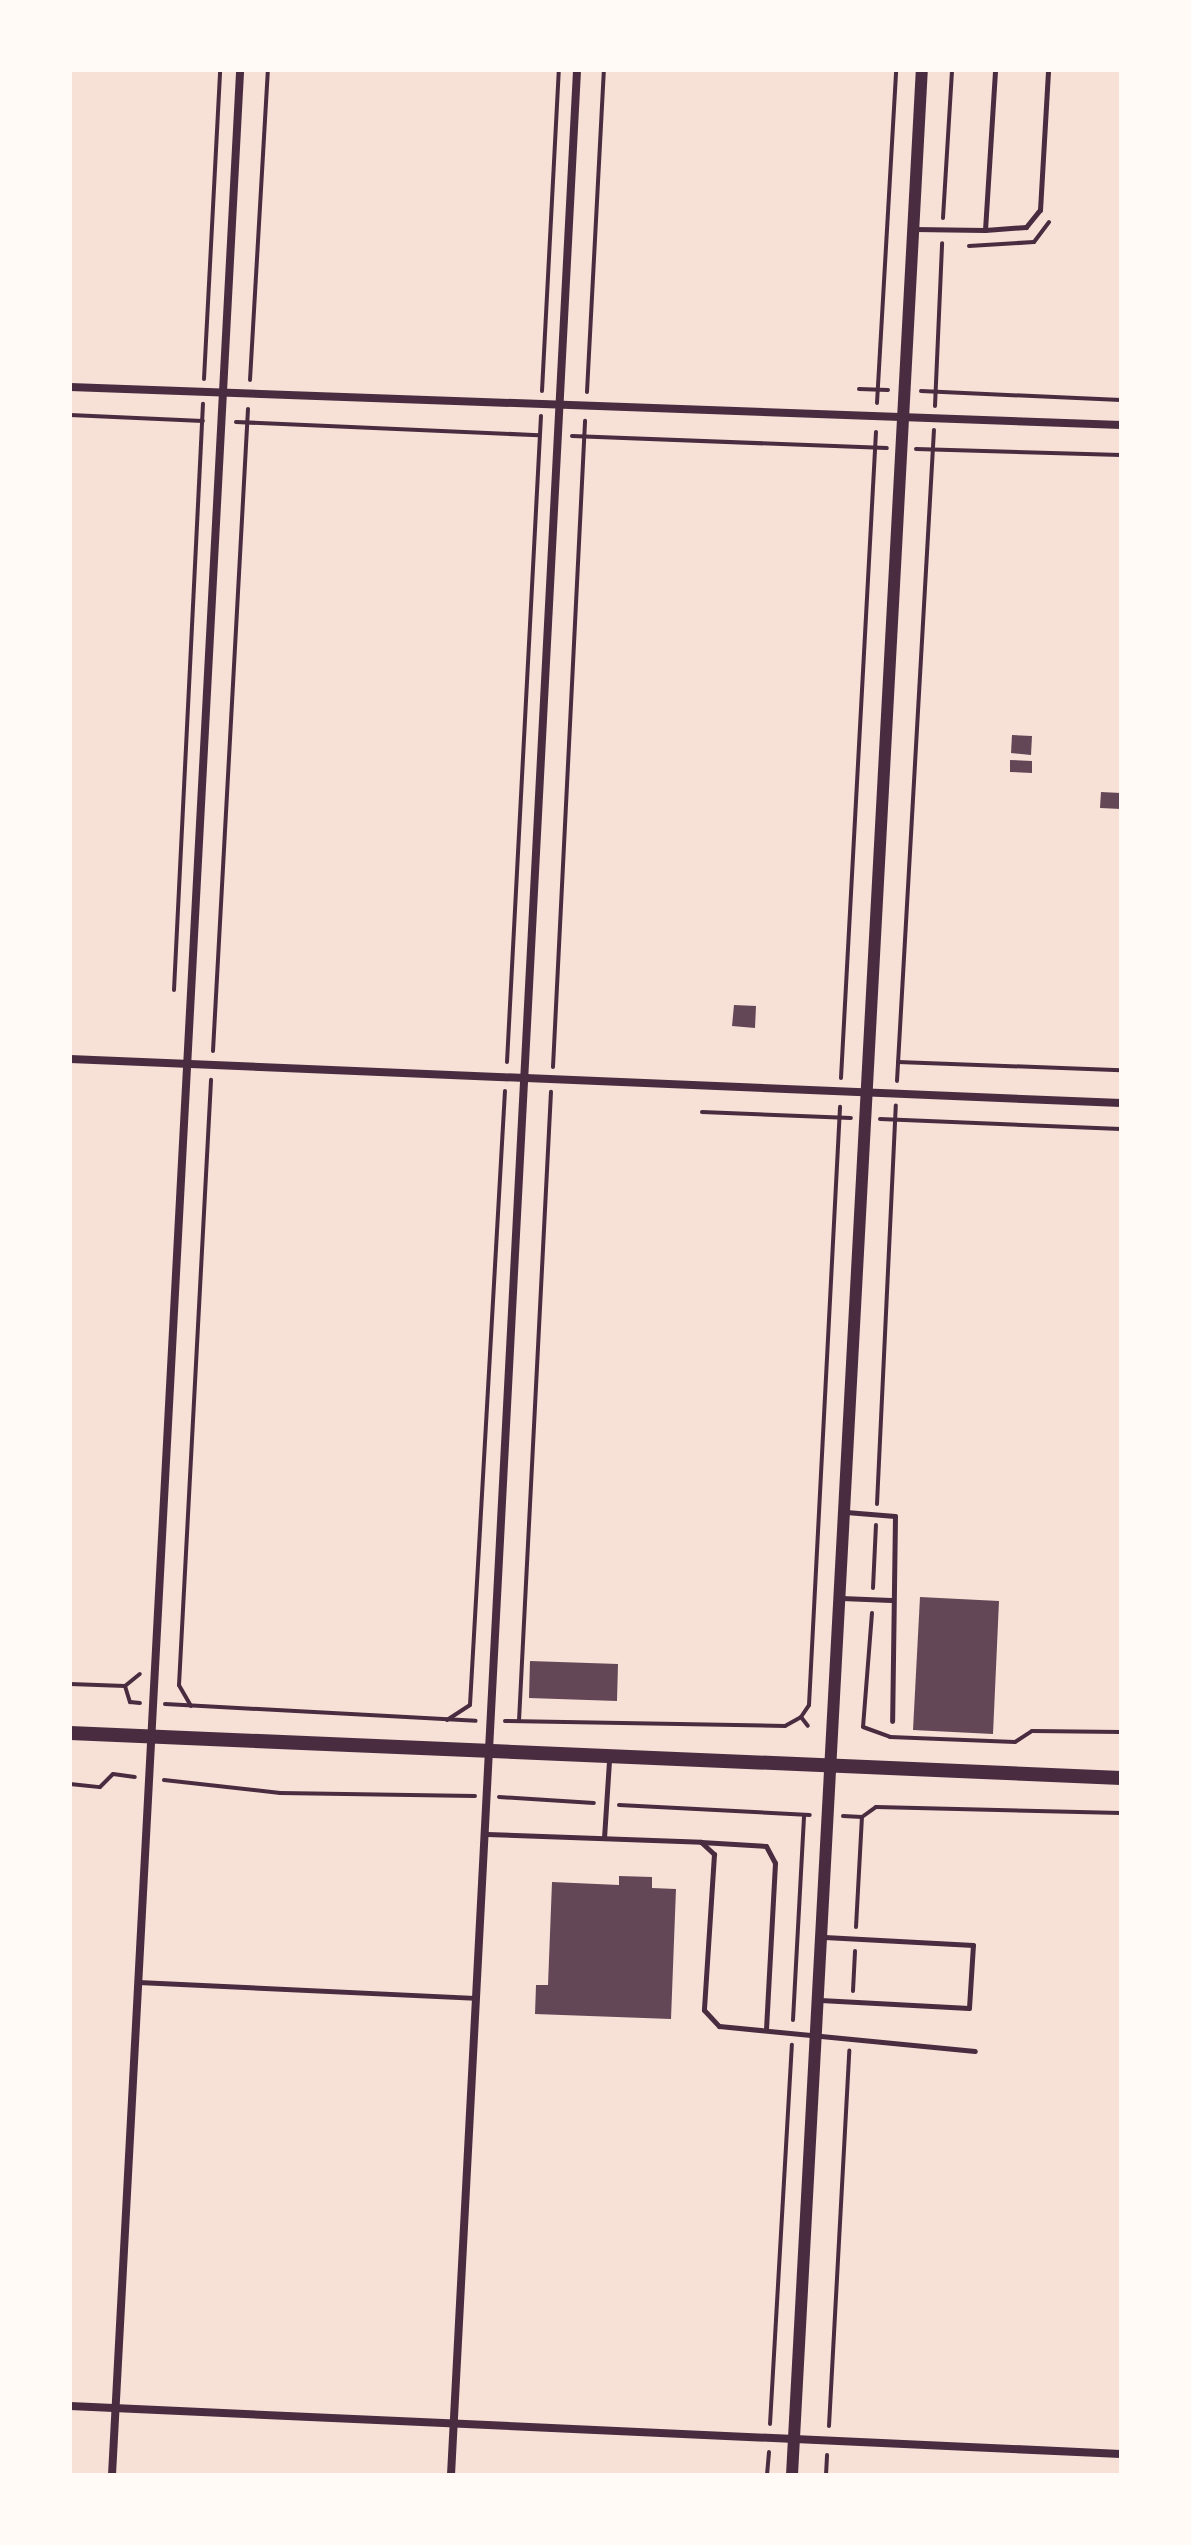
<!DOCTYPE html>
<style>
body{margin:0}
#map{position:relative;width:1191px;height:2545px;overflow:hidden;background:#f7e1d7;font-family:Commissioner,sans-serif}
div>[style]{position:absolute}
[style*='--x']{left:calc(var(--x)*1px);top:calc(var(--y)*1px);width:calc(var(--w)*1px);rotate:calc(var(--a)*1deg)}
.building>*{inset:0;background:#644757}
.path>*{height:4px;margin:-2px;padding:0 2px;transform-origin:2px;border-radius:2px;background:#4a2c40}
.service>*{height:5px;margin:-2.5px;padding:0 2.5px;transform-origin:2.5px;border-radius:2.5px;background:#4a2c40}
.minor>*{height:8px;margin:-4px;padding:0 4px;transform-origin:4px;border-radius:4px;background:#4a2c40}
.tertiary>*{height:12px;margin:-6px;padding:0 6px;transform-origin:6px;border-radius:6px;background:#4a2c40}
.secondary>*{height:14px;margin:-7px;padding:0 7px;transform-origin:7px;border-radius:7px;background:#4a2c40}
span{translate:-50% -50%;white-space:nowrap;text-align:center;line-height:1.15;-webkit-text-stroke:8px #fffaf5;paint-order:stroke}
.frame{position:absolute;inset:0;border:72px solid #fffaf5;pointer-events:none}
</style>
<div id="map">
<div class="building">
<div style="clip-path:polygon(1012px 735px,1032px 736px,1031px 755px,1011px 753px)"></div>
<div style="clip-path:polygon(1010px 760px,1032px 761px,1032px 773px,1010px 772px)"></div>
<div style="clip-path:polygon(1101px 792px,1121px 793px,1121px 809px,1100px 808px)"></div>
<div style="clip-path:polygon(734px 1005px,756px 1006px,755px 1028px,732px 1026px)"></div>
<div style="clip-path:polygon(920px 1597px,999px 1601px,993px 1734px,913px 1730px)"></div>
<div style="clip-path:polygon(530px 1661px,618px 1664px,617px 1701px,529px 1698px)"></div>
<div style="clip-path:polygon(619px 1876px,652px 1877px,652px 1888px,676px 1889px,671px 2019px,535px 2014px,536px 1985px,548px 1985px,552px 1882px,619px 1885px)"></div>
</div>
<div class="path">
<div style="--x:943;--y:218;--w:148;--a:-86.5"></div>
<div style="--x:969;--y:246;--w:65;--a:-3.5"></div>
<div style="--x:1034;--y:242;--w:25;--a:-53"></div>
<div style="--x:204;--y:379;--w:309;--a:-87"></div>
<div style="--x:250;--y:380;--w:311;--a:-86.7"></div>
<div style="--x:859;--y:389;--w:29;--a:2"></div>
<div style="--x:542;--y:391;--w:321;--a:-87"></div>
<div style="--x:921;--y:391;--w:200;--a:2.6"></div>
<div style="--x:587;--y:392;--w:322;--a:-87"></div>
<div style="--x:877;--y:403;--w:334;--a:-86.7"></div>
<div style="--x:935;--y:406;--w:163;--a:-87.5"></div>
<div style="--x:70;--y:415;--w:133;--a:2.6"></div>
<div style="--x:236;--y:422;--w:303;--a:2.5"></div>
<div style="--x:572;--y:436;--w:315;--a:2.2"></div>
<div style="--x:916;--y:449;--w:205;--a:1.7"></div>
<div style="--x:174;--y:990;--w:587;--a:-87.17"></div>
<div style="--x:213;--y:1051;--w:643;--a:-86.88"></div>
<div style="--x:507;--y:1062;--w:647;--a:-86.99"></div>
<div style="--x:898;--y:1062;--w:223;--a:2.1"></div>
<div style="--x:553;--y:1067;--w:647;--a:-87.16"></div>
<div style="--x:841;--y:1078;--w:647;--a:-86.9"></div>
<div style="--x:897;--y:1081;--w:652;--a:-86.75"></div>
<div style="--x:702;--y:1112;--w:149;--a:2.3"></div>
<div style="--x:880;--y:1119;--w:241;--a:2.4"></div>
<div style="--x:877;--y:1504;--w:399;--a:-87.3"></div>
<div style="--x:873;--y:1588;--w:63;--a:-87.3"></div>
<div style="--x:872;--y:1613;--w:114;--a:94.5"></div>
<div style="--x:863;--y:1727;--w:29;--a:20"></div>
<div style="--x:890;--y:1737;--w:125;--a:2.3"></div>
<div style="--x:1015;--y:1742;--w:20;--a:-33"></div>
<div style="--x:1032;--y:1731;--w:89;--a:0.6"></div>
<div style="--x:70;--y:1684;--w:55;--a:2.1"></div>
<div style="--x:125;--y:1686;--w:17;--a:73"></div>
<div style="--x:130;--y:1702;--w:10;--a:6"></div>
<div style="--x:125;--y:1686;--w:19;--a:-39"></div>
<div style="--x:165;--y:1704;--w:311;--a:3.1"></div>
<div style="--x:191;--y:1706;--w:24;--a:-120"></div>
<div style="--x:179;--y:1685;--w:606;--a:-86.97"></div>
<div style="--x:801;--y:1717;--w:14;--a:-56"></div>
<div style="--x:809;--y:1705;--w:599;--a:-87.03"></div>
<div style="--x:447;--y:1720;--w:27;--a:-33"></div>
<div style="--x:470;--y:1705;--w:615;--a:-86.74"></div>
<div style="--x:505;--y:1721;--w:280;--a:1"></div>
<div style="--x:785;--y:1726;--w:18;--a:-29"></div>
<div style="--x:801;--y:1717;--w:11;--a:52"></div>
<div style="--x:519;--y:1721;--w:630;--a:-87.09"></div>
<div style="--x:164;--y:1780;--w:117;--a:6.4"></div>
<div style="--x:280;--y:1793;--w:195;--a:0.9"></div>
<div style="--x:70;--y:1784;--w:30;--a:6"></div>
<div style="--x:100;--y:1787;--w:18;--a:-45"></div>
<div style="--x:113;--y:1774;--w:22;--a:8"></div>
<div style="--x:499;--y:1797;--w:95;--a:3.6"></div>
<div style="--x:619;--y:1805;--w:191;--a:3"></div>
<div style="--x:843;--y:1816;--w:19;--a:3"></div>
<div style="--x:862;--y:1817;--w:17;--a:-36"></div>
<div style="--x:876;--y:1807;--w:245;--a:1.4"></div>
<div style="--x:856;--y:1927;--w:110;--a:-86.9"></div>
<div style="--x:853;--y:1991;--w:40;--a:-87.1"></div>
<div style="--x:793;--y:2020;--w:205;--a:-86.9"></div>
<div style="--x:770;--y:2424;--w:380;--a:-86.7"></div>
<div style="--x:829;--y:2426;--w:376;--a:-86.9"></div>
<div style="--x:767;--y:2475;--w:23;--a:-85"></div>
<div style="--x:826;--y:2475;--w:20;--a:-87"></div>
</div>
<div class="service">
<div style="--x:914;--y:229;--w:71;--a:0.8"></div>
<div style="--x:985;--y:230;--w:160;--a:-86.4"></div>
<div style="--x:985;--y:230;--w:41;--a:-4.2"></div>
<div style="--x:1026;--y:227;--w:22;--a:-51"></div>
<div style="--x:1040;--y:210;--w:140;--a:-86.7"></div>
<div style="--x:846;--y:1512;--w:49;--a:4.7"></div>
<div style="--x:895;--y:1516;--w:205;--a:90.8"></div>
<div style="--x:841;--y:1598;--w:50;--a:2.3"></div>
<div style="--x:487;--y:1834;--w:214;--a:2.1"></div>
<div style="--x:701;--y:1842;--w:18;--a:43"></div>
<div style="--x:714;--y:1854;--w:156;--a:93.7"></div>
<div style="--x:704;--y:2010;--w:22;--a:47"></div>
<div style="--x:719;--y:2026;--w:257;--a:5.6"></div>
<div style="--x:604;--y:1838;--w:78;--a:-86.3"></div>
<div style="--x:701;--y:1842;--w:65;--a:3.5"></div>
<div style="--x:766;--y:1846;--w:19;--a:62"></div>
<div style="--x:775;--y:1863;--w:166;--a:93.1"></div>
<div style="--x:138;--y:1982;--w:337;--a:2.7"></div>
<div style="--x:820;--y:2000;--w:149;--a:3.1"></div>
<div style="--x:969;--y:2008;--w:63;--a:-86.4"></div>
<div style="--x:973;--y:1945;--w:149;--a:-176.9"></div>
</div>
<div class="minor">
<div style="--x:70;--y:387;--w:1052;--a:2.07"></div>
<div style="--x:70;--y:1059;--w:1052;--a:2.4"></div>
<div style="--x:70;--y:2406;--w:1052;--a:2.61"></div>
<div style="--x:112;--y:2475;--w:2408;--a:-86.95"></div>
<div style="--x:451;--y:2475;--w:2408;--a:-87"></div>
</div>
<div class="tertiary">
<div style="--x:792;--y:2475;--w:2409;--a:-86.91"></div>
</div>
<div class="secondary">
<div style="--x:70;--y:1733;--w:1052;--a:2.45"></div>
</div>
<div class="frame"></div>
</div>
